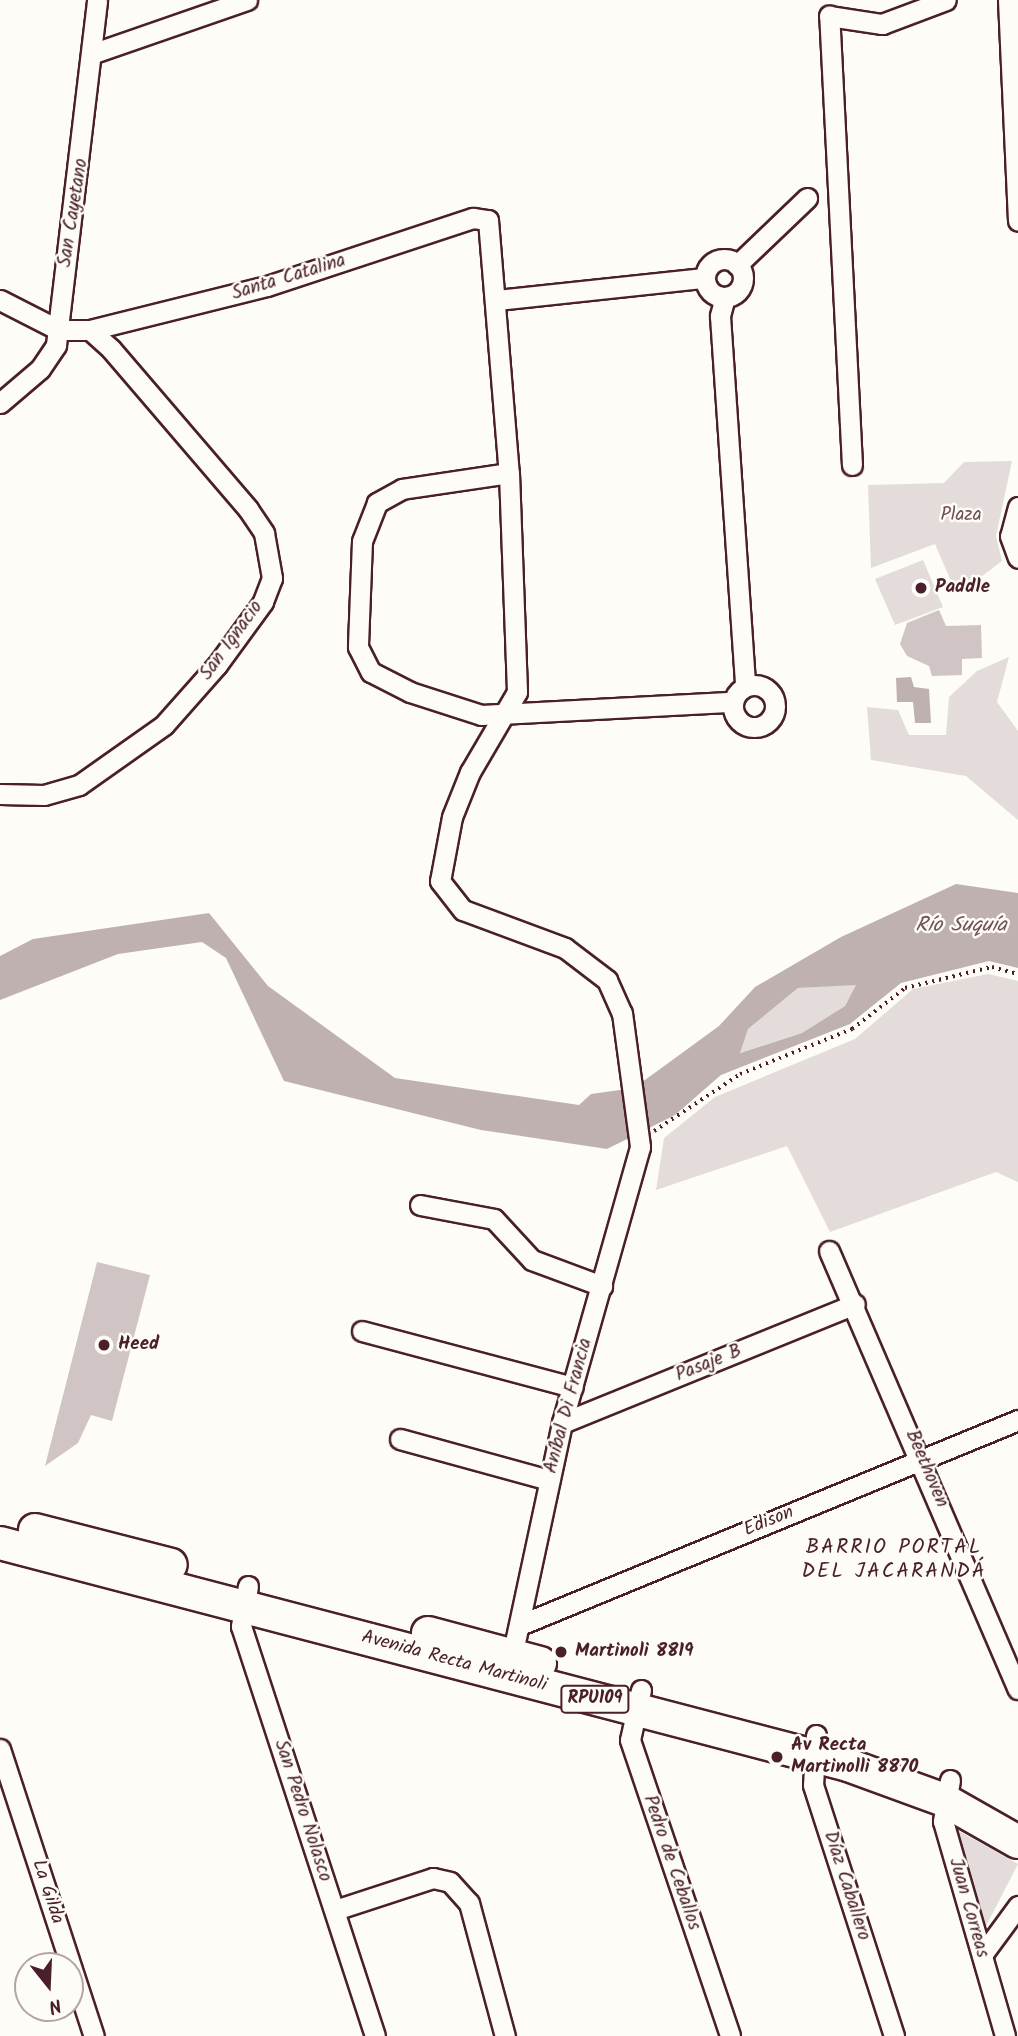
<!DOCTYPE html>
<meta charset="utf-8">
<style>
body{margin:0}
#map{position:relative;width:1018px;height:2036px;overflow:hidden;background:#fdfcf7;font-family:Kalam,sans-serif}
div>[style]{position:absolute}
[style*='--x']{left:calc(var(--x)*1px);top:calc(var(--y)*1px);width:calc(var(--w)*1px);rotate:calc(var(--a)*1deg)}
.green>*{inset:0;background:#e3dcda}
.water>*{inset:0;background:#c0b1b1}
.building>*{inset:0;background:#d0c5c4}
.path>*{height:3.5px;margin-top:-1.75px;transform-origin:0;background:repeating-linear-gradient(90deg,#4a1f2b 0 2px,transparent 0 7px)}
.roads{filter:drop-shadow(2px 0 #4a1f2b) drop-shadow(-2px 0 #4a1f2b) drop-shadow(0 2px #4a1f2b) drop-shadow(0 -2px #4a1f2b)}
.minor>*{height:19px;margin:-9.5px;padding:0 9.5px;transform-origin:9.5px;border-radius:9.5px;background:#fdfcf7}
.minor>.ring{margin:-9.5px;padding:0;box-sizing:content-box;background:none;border:19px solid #fdfcf7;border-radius:50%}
.primary>*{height:32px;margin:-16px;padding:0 16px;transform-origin:16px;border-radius:16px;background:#fdfcf7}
.dots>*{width:19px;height:19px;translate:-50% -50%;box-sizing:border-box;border:4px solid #fdfcf7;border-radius:50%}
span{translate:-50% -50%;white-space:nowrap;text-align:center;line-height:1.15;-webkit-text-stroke:5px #fdfcf7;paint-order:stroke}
.shield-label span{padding:2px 5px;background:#fdfcf7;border:2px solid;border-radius:5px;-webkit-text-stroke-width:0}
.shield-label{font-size:18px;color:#4a1f2b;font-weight:700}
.street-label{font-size:19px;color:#4a1f2b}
.park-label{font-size:19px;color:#704e57}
.poi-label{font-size:19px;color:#4a1f2b;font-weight:700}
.left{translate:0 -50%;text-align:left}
.water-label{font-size:21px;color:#73525a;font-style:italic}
.neighbourhood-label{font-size:21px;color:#4a1f2b;letter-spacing:2px}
.north{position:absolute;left:14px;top:1952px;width:70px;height:70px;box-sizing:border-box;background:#fdfcf7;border:2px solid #b5a4a5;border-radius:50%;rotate:162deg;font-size:19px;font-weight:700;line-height:28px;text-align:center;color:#4a1f2b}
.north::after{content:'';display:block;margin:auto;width:24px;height:32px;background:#4a1f2b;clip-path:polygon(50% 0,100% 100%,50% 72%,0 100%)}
</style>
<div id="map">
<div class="green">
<div style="clip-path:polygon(1012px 461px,996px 536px,1002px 561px,957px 595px,935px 544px,871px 568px,868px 485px,944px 483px,964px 462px)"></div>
<div style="clip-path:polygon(923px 560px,943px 607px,895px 625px,875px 579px)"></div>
<div style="clip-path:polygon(1009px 657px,997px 702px,1018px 731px,1018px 820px,966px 776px,871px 760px,867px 707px,898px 710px,909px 735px,946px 735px,949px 697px,977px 671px)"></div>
<div style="clip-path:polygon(988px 974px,1018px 981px,1018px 1182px,996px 1172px,830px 1232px,787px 1146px,656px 1190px,664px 1138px,715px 1097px,855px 1039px,913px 989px)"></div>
<div style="clip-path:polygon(857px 984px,845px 1006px,802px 1033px,739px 1053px,748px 1029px,798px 988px)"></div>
<div style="clip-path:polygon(955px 1829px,1018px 1864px,984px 1930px)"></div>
</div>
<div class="water">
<div style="clip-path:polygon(911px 677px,914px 687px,929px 689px,931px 723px,915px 723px,913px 702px,897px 702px,896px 678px)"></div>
<div style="clip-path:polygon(evenodd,956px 884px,1018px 893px,1018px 968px,989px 961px,901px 983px,850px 1024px,721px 1075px,675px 1115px,607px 1149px,481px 1130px,284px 1081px,226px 958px,202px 942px,118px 954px,0 1000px,0 956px,33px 939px,209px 913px,268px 986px,395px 1078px,579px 1105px,591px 1094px,634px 1088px,719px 1026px,755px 987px,841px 937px,956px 884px,856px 985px,845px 1006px,802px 1033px,740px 1053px,748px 1029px,798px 988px,856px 985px)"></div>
</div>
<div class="building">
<div style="clip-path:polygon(939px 610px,946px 626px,981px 625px,982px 658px,962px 659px,962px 675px,932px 676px,929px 666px,907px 656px,900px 644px,907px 623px)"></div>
<div style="clip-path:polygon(97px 1262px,150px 1275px,112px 1421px,91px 1415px,78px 1443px,45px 1466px)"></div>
</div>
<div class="path">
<div style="--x:654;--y:1131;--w:103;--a:-33.5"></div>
<div style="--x:740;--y:1074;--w:121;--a:-21.9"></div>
<div style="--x:852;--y:1029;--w:67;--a:-37.7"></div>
<div style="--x:905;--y:988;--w:89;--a:-13.6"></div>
<div style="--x:992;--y:967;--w:27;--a:15"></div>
</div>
<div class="roads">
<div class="minor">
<div style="--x:1008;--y:0;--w:221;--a:87.4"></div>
<div style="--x:94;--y:53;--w:162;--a:-19.1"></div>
<div class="ring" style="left:705px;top:259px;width:19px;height:19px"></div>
<div style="--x:737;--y:265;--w:97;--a:-43.7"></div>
<div style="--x:725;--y:297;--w:20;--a:105"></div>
<div style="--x:720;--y:316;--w:371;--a:86.1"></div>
<div style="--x:0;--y:300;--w:66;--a:27"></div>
<div style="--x:59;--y:330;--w:31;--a:0"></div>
<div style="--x:90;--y:330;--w:28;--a:42"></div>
<div style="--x:111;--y:349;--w:211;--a:49.4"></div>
<div style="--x:248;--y:509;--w:29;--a:56"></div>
<div style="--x:264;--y:533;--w:46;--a:79.9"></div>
<div style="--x:272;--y:578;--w:26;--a:111"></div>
<div style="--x:263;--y:602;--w:78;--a:126.1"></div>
<div style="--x:217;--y:665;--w:80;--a:131.5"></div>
<div style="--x:164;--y:725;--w:104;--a:144.8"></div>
<div style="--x:79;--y:785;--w:36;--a:164"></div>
<div style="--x:44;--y:795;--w:44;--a:-178.7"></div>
<div style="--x:497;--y:300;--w:208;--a:-6.1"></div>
<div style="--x:90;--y:330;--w:182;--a:-14"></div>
<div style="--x:267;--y:286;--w:217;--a:-18.3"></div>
<div style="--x:473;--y:218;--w:15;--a:8"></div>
<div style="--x:488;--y:220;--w:254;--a:85.3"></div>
<div style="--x:509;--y:473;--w:219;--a:87.9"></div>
<div style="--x:517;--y:692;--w:93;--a:120.4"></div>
<div style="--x:470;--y:772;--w:48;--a:111.8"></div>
<div style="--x:452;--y:817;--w:65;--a:100.6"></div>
<div style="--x:440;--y:881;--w:37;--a:52"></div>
<div style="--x:463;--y:910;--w:109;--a:20.4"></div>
<div style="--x:565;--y:948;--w:53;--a:37.3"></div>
<div style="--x:607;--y:980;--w:36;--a:66"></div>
<div style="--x:622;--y:1013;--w:135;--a:82.3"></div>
<div style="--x:640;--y:1147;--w:287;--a:105.8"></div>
<div style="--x:562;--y:1423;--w:249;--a:102.1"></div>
<div style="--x:0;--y:403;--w:52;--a:-40.4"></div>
<div style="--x:40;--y:369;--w:29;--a:-56"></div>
<div style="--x:56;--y:345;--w:347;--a:-83.2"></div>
<div style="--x:852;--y:465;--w:450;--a:-92.9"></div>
<div style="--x:829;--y:16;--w:54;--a:8.6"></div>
<div style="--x:882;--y:24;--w:68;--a:-20.6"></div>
<div style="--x:509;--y:473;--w:108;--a:171.5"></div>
<div style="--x:402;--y:489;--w:29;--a:151"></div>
<div style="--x:377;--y:503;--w:41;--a:111.5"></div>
<div style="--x:362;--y:541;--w:106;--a:92.2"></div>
<div style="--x:358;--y:647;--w:28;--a:63"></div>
<div style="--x:371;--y:672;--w:44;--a:27.1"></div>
<div style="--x:410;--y:692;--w:75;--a:17.9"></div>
<div style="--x:481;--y:715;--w:252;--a:-3"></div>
<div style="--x:1018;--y:507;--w:30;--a:105"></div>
<div style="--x:1010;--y:536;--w:23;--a:70"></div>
<div class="ring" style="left:733px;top:685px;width:23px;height:23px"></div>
<div style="--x:420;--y:1205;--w:75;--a:10.7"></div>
<div style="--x:494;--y:1219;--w:56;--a:47.2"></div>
<div style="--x:532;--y:1260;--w:75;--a:20.4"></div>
<div style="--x:829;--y:1251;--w:477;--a:66.7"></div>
<div style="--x:362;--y:1331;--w:218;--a:14.9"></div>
<div style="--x:562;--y:1423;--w:316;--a:-22.1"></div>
<div style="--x:400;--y:1439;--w:155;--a:15.4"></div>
<div style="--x:248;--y:1586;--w:41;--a:99.9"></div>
<div style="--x:241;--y:1626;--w:431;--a:71.9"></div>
<div style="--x:520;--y:1625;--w:539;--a:-22.37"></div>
<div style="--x:641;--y:1690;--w:51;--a:102.4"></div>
<div style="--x:630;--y:1740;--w:312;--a:71.3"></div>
<div style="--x:816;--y:1735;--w:50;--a:93.4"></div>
<div style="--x:813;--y:1785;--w:264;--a:72.1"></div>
<div style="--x:0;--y:1749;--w:302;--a:71.9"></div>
<div style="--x:950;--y:1780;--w:42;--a:99.7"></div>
<div style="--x:943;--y:1821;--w:224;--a:73.9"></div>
<div style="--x:335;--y:1910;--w:103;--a:-18.1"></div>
<div style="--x:433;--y:1878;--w:17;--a:13"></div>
<div style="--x:450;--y:1882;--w:28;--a:48"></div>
<div style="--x:469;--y:1903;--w:138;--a:74.9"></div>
<div style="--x:982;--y:1955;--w:61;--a:-53.7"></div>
</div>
<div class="primary">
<div style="--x:35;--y:1530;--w:140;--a:14.4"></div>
<div style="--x:0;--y:1543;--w:877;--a:14.67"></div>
<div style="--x:848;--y:1765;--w:102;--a:20"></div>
<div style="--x:944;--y:1800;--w:85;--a:29.6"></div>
<div style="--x:428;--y:1633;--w:116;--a:15"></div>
</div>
</div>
<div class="dots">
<div style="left:921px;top:588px;background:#4a1f2b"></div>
<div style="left:104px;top:1345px;background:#4a1f2b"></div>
<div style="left:561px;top:1652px;background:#4a1f2b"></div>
<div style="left:777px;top:1757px;background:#4a1f2b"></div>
</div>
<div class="shield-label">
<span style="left:595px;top:1699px">RPU109</span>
</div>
<div class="street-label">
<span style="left:74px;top:213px;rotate:-81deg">San Cayetano</span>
<span style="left:289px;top:278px;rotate:-17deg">Santa Catalina</span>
<span style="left:232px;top:641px;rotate:-54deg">San Ignacio</span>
<span style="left:709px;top:1364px;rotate:-22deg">Pasaje B</span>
<span style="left:569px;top:1406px;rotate:-75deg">Aníbal Di Francia</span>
<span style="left:926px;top:1469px;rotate:67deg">Beethoven</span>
<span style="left:769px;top:1522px;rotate:-22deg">Edison</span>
<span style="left:454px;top:1662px;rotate:15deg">Avenida Recta Martinoli</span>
<span style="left:302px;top:1811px;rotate:72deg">San Pedro Nolasco</span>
<span style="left:671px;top:1863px;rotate:71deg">Pedro de Ceballos</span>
<span style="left:846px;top:1886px;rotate:72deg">Díaz Caballero</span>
<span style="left:47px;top:1892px;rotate:72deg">La Gilda</span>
<span style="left:968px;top:1908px;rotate:74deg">Juan Correas</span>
</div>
<div class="park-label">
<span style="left:961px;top:516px">Plaza</span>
</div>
<div class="poi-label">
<span class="left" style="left:935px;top:588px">Paddle</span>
<span class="left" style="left:118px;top:1345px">Heed</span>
<span class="left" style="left:575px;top:1652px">Martinoli 8819</span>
<span class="left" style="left:791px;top:1757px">Av Recta<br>Martinolli 8870</span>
</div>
<div class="water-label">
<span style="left:961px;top:926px">Río Suquía</span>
</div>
<div class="neighbourhood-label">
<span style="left:894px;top:1560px">BARRIO PORTAL<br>DEL JACARANDÁ</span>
</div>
<div class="north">N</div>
</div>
